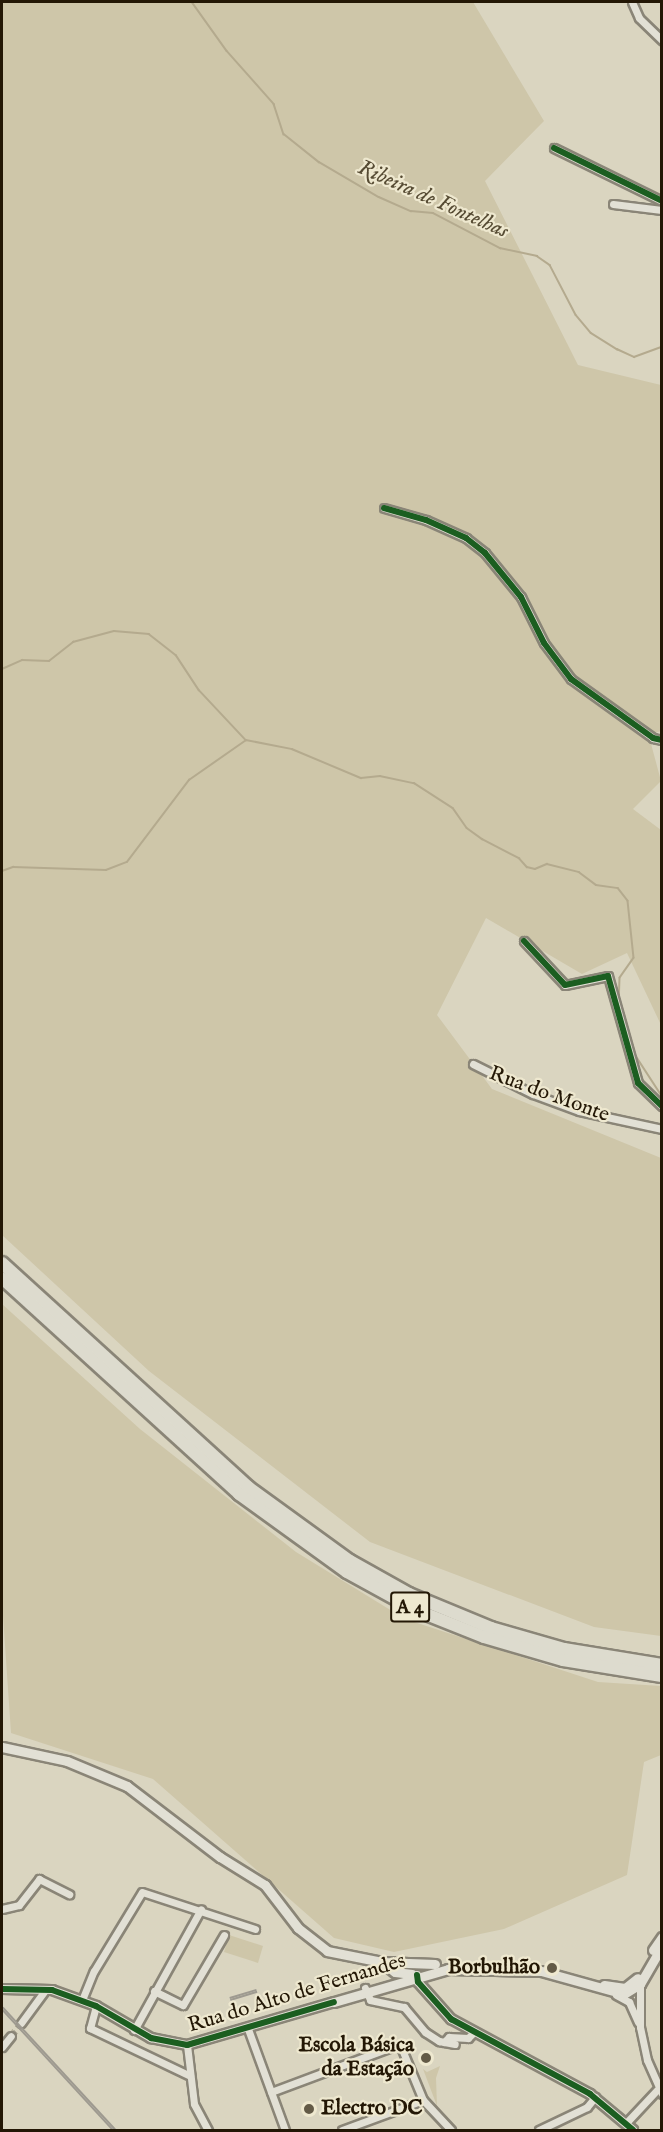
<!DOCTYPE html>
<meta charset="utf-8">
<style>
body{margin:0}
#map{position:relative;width:663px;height:2132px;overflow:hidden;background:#dad5c0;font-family:"IM FELL English",serif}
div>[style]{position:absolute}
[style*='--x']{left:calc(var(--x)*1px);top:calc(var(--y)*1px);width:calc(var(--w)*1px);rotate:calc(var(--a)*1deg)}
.green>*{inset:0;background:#cec6a9}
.stream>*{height:1.5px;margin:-0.75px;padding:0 0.75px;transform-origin:0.75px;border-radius:0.75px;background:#b4aa8e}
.minor-tunnel>*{height:7px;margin-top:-3.5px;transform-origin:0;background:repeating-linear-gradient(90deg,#b5af9b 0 7px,transparent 0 10.5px)}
.roads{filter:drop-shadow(2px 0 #8a8577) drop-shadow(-2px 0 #8a8577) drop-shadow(0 2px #8a8577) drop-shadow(0 -2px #8a8577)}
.minor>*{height:7px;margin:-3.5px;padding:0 3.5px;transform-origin:3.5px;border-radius:3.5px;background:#e2e0d5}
.tertiary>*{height:8px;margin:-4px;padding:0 4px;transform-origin:4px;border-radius:4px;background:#e2e0d5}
.secondary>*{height:9px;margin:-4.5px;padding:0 4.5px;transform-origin:4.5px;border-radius:4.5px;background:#e2e0d5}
.motorway>*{height:12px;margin:-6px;padding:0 6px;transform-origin:6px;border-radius:6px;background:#dddbce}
.rail>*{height:4px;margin-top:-2px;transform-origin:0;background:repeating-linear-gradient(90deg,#eee8cf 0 4.5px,#9e9a90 0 9px);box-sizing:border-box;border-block:2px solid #9e9a90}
.cycleway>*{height:6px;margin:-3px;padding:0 3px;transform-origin:3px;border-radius:3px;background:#1b5e20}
.dots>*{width:16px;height:16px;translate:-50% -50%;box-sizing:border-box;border:3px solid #eee8cf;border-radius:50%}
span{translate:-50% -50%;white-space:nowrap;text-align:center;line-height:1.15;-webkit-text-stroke:4.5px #eee8cf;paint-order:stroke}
.shield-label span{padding:2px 4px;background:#eee8cf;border:2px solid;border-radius:4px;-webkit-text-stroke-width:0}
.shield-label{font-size:20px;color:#231705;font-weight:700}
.street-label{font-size:21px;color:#231705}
.poi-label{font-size:21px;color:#231705;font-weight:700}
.right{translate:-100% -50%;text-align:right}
.left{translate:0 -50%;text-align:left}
.water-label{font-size:22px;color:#564b33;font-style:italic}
.frame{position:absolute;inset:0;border:3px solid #231705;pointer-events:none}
</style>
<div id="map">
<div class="green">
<div style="clip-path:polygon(2px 2px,473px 2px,544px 121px,485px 181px,578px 365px,661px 385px,662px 731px,653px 733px,650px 740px,661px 781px,633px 809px,661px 830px,661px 1025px,627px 953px,582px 974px,486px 918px,437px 1015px,492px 1089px,661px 1158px,661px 1636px,594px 1627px,370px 1542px,149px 1371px,2px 1235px)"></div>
<div style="clip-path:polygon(2px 1304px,140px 1429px,296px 1552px,405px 1619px,598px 1682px,661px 1686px,661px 1755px,644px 1762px,627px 1875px,504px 1929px,394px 1952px,334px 1938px,153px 1779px,11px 1733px,2px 1601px)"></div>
<div style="clip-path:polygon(229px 1935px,263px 1946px,258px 1963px,224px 1952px)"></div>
<div style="clip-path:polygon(440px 2066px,436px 2078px,437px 2106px,423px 2069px,427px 2072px)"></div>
</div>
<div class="stream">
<div style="--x:192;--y:2;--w:60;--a:54.5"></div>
<div style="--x:227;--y:51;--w:71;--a:48.4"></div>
<div style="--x:274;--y:104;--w:32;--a:72"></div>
<div style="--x:284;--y:134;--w:45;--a:38.7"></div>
<div style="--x:319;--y:162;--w:69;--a:30.3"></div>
<div style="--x:379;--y:197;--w:35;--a:24"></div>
<div style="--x:411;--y:211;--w:22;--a:5"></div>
<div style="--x:433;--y:213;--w:76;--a:27.6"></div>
<div style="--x:500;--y:248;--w:38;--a:12"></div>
<div style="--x:537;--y:256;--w:16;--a:35"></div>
<div style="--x:550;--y:265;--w:56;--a:62.5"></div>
<div style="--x:576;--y:315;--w:23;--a:50"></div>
<div style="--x:591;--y:333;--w:31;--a:32"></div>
<div style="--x:617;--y:349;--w:19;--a:25"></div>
<div style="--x:634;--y:357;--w:30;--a:-20"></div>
<div style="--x:2;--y:669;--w:22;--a:-24"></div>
<div style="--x:22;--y:660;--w:27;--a:2"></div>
<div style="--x:49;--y:661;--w:31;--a:-38"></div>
<div style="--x:73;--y:642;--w:42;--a:-15"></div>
<div style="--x:114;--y:631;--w:35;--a:5"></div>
<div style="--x:149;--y:634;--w:34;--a:38"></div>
<div style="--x:176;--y:655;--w:42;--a:56.7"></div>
<div style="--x:199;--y:690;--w:69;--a:46.8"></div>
<div style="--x:246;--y:740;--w:47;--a:11.1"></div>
<div style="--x:292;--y:749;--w:75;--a:22.8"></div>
<div style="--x:361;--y:778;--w:19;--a:-6"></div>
<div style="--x:380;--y:776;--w:35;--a:12"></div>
<div style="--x:414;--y:783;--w:46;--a:32.7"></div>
<div style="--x:453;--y:808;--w:24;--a:55"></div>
<div style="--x:467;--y:828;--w:19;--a:36"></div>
<div style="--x:482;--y:839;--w:42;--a:27.2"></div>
<div style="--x:519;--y:858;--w:12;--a:48"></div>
<div style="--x:527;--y:867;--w:8;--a:14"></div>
<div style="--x:535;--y:869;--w:13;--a:-23"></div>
<div style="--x:547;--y:864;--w:33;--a:14"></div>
<div style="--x:579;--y:872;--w:21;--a:37"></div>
<div style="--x:596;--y:885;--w:22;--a:8"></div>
<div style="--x:618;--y:888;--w:16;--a:52"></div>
<div style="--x:628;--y:901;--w:57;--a:84"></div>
<div style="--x:634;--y:958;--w:24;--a:125"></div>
<div style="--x:620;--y:978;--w:26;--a:92"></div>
<div style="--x:2;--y:871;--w:12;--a:-20"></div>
<div style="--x:13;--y:867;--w:93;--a:1.8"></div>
<div style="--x:106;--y:870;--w:22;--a:-21"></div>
<div style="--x:127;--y:862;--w:103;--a:-52.9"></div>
<div style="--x:189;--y:780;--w:68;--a:-34.9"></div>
<div style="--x:629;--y:1037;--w:20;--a:70"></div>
<div style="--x:636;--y:1056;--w:48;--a:57"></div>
</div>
<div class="minor-tunnel">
<div style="--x:11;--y:2036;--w:16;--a:-52"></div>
</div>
<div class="roads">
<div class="minor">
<div style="--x:632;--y:2;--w:17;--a:66"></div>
<div style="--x:639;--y:18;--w:32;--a:44"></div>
<div style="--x:554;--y:148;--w:120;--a:26.1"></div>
<div style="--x:613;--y:204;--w:49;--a:7"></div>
<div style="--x:384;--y:508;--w:44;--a:15.9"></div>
<div style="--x:426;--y:520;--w:44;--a:24.2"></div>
<div style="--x:466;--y:538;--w:24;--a:38"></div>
<div style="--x:485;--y:553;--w:57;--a:50.7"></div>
<div style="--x:521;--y:597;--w:51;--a:63.4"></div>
<div style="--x:544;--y:643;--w:45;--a:53.1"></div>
<div style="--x:571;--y:679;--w:101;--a:35.7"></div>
<div style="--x:653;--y:738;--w:9;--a:13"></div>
<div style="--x:524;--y:941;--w:60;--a:47"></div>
<div style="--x:565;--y:985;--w:44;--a:-11.8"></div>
<div style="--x:608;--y:976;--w:111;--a:74.3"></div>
<div style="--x:638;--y:1083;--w:33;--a:44"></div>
<div style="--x:473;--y:1064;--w:67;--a:26.6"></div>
<div style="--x:533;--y:1094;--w:49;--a:20.3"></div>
<div style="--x:579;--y:1111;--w:85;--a:12.2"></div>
<div style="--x:2;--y:1909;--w:17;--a:-13"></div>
<div style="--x:19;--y:1905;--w:33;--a:-52"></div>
<div style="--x:39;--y:1879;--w:34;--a:27"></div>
<div style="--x:640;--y:1984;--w:43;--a:90"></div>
<div style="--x:640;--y:2027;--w:34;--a:78"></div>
<div style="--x:647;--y:2060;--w:37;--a:66"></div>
<div style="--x:365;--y:1988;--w:13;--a:67"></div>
<div style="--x:370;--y:2000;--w:35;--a:12"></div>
<div style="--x:404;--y:2007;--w:33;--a:50"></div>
<div style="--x:425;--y:2032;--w:17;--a:33"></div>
<div style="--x:439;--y:2041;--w:16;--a:11"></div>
<div style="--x:154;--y:1991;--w:32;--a:26"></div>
<div style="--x:183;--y:2005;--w:81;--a:-59.6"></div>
<div style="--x:616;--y:1995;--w:15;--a:28"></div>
<div style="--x:629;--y:2002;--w:22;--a:66"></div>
<div style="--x:82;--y:2000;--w:31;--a:-68"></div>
<div style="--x:94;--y:1971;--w:92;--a:-58.7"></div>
<div style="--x:142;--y:1892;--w:119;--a:18.1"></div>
<div style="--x:96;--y:2006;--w:23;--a:105"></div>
<div style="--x:90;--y:2028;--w:111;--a:25.6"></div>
<div style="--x:21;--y:2023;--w:42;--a:-53.7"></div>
<div style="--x:248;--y:2029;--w:108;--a:69.9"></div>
<div style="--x:134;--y:2030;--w:138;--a:-61"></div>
<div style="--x:444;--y:2042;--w:7;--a:-45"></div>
<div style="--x:449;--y:2037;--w:19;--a:3"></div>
<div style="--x:468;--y:2038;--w:7;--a:-45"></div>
<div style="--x:187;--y:2045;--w:59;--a:83.2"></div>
<div style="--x:194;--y:2104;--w:30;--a:62"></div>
<div style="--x:2;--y:2047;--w:14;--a:-51"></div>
<div style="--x:271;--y:2092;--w:131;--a:-20.5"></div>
<div style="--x:394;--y:2046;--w:7;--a:8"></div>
<div style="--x:401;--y:2047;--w:57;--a:67.5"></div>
<div style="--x:423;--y:2100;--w:41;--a:47"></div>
<div style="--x:626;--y:2123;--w:45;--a:-46.8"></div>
<div style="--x:342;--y:2130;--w:86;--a:-20.3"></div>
<div style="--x:539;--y:2130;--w:53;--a:-25.6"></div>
<div style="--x:587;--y:2107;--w:13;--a:-51"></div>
</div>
<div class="tertiary">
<div style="--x:417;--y:1975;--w:7;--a:82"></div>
<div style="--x:418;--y:1982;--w:50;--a:48.3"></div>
<div style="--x:451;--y:2019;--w:158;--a:28.3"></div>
<div style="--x:590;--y:2094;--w:56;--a:39.9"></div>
<div style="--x:2;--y:1989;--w:50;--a:1.1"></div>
<div style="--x:52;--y:1990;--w:47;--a:20"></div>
<div style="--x:96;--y:2006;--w:64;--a:30.2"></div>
<div style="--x:151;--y:2038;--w:37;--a:11"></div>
<div style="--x:187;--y:2045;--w:153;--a:-16.3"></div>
</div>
<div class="secondary">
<div style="--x:2;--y:1747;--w:66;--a:12.2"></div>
<div style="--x:67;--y:1761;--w:65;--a:22.6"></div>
<div style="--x:127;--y:1786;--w:117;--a:37.4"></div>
<div style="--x:220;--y:1857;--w:53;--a:31.9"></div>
<div style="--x:265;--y:1885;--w:54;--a:52.5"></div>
<div style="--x:298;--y:1928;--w:37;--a:38"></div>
<div style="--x:327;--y:1951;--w:56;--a:11.3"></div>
<div style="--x:382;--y:1962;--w:53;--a:2.2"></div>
<div style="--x:653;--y:1950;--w:16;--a:-55"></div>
<div style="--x:382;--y:1962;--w:16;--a:38"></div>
<div style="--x:395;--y:1972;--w:17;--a:7"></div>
<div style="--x:604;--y:1985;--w:21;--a:8"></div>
<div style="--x:625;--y:1988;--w:16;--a:-38"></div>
<div style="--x:334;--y:2002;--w:119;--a:-16.1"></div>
<div style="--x:448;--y:1969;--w:93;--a:1.2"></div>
<div style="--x:541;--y:1971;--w:86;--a:15.5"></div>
<div style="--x:624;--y:1994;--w:19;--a:-32"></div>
<div style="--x:640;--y:1984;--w:44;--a:-59.9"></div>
</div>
<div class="motorway">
<div style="--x:2;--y:1263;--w:333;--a:42.3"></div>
<div style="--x:248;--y:1487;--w:126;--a:36"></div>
<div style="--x:350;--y:1561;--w:68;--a:29.2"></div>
<div style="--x:409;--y:1594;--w:89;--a:22.5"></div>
<div style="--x:491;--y:1628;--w:76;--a:16"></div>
<div style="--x:564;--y:1649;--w:99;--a:9.3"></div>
<div style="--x:2;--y:1278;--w:321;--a:42.3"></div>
<div style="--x:239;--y:1494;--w:133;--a:35.8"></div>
<div style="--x:347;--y:1572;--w:79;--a:28.8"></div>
<div style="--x:416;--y:1610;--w:73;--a:21.7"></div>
<div style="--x:484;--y:1637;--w:82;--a:16.2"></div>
<div style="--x:563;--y:1660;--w:100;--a:9.2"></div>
</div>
</div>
<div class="rail">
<div style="--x:230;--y:1999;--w:28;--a:-17"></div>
<div style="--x:2;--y:2008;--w:166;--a:47.4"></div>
</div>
<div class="cycleway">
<div style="--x:554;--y:148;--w:120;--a:26.1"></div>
<div style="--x:384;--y:508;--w:44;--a:15.9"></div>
<div style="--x:426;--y:520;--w:44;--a:24.2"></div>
<div style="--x:466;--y:538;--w:24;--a:38"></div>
<div style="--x:485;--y:553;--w:57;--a:50.7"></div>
<div style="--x:521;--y:597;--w:51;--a:63.4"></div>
<div style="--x:544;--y:643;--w:45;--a:53.1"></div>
<div style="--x:571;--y:679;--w:101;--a:35.7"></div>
<div style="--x:653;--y:738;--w:9;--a:13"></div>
<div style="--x:524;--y:941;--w:60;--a:47"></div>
<div style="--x:565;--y:985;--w:44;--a:-11.8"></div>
<div style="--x:608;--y:976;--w:111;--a:74.3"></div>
<div style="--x:638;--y:1083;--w:33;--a:44"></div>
<div style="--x:417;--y:1975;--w:7;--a:82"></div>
<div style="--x:418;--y:1982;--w:50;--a:48.3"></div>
<div style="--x:451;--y:2019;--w:158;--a:28.3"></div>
<div style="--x:590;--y:2094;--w:56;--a:39.9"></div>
<div style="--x:2;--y:1989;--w:50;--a:1.1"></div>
<div style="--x:52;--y:1990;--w:47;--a:20"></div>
<div style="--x:96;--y:2006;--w:64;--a:30.2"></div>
<div style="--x:151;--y:2038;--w:37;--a:11"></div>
<div style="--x:187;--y:2045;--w:153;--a:-16.3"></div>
</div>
<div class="dots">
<div style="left:552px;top:1968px;background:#635a46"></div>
<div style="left:426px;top:2058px;background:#635a46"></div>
<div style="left:309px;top:2109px;background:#635a46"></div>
</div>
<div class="shield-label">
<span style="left:410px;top:1607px">A 4</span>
</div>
<div class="street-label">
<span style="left:549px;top:1095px;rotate:20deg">Rua do Monte</span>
<span style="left:297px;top:1994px;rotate:-17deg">Rua do Alto de Fernandes</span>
</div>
<div class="poi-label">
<span class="right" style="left:540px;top:1968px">Borbulhão</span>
<span class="right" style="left:414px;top:2058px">Escola Básica<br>da Estação</span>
<span class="left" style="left:321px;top:2109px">Electro DC</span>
</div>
<div class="water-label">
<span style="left:433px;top:200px;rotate:24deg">Ribeira de Fontelhas</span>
</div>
<div class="frame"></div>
</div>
